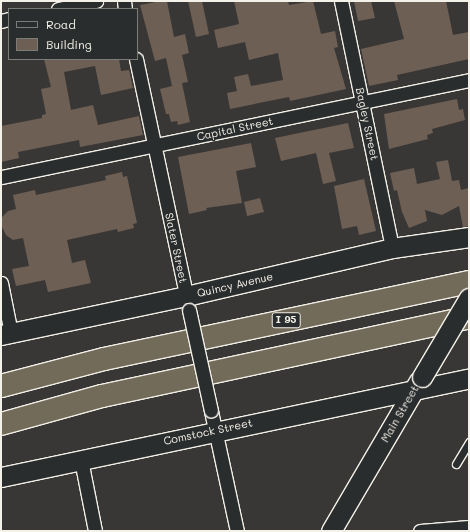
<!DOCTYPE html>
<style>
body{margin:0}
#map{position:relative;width:470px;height:532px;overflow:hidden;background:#383736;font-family:Mali,sans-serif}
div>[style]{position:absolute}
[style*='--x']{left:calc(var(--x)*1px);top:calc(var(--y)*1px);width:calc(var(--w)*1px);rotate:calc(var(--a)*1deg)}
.building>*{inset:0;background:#6e5f54}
.roads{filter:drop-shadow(1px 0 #f4f1e8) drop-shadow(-1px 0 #f4f1e8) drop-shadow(0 1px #f4f1e8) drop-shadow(0 -1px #f4f1e8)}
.lane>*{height:7px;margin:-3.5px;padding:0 3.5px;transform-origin:3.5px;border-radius:3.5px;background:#2a2d2e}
.street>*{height:13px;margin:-6.5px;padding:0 6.5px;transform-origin:6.5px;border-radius:6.5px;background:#2a2d2e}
.secondary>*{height:19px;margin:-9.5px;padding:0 9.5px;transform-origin:9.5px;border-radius:9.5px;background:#2a2d2e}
.highway>*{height:22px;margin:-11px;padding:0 11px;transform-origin:11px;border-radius:11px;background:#726b5a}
.bridges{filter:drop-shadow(1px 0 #f4f1e8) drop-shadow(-1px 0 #f4f1e8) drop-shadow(0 1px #f4f1e8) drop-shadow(0 -1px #f4f1e8)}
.street-bridge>*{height:13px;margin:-6.5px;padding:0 6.5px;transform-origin:6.5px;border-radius:6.5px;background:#2a2d2e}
.secondary-bridge>*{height:19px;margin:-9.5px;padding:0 9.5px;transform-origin:9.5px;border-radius:9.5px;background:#2a2d2e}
span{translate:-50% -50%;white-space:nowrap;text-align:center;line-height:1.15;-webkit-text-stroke:3px #2a2d2e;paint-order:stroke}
.shield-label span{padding:1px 3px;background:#2a2d2e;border:1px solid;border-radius:3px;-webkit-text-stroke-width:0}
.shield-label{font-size:10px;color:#f4f1e8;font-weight:700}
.street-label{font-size:11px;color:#f4f1e8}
.frame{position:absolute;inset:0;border:2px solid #f4f1e8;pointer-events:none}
.legend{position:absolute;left:8px;top:8px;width:130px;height:52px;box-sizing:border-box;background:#2a2d2e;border:1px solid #7b7b78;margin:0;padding:5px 7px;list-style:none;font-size:12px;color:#f4f1e8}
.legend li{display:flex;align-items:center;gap:8px;height:20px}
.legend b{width:20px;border:1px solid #7b7b78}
</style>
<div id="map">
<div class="building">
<div style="clip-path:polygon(161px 1px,167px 1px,174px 37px,185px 34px,189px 53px,182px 55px,188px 82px,182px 83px,190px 122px,178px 125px,177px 121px,171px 122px,169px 114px,166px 114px,160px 89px,172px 86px,166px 58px,155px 61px,140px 5px)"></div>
<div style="clip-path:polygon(188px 1px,202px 1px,209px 34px,196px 37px)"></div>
<div style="clip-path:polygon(234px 1px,288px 1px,289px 5px,313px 1px,321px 34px,335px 31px,338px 47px,334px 48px,346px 89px,290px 101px,289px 97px,230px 109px,227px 93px,237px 91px,234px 77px,248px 74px,251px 86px,283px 80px,278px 53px,249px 60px,245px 42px,218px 48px,214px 30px,239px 24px)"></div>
<div style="clip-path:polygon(354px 1px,371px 1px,375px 18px,358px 21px)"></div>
<div style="clip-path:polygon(394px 1px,446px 1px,453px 35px,469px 32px,469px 59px,397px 75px,398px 80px,369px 86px,361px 49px,404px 39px)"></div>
<div style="clip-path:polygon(44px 59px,119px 59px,121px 71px,129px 70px,133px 88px,101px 95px,95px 66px,64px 72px,71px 110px,93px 105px,98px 125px,139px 116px,143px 135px,80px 147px,79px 140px,18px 152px,19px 158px,1px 162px,1px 126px,42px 118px,42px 115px,46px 114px,41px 89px,51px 87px)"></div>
<div style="clip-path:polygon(457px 99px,459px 110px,463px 109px,465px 120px,432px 129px,433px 133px,427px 135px,428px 139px,389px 149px,384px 114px)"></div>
<div style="clip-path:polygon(348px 123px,354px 148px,329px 153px,336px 181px,323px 184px,316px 153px,281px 161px,275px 138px)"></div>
<div style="clip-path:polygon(251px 143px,256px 167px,236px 171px,242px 203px,206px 208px,207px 210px,189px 214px,178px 157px)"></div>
<div style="clip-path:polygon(448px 160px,452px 181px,459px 180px,461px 190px,469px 188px,469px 226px,463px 227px,459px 206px,442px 215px,425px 210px,427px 221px,409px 228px,402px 212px,397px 190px,394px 191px,390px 173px,414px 168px,417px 184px,440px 179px,436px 162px)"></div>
<div style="clip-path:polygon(122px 172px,123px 177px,127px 176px,137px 223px,133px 224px,134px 228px,118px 232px,117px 229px,67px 240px,72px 263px,85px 260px,91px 283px,48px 292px,45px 280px,16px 286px,12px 269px,29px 266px,23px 238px,13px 240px,6px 235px,2px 227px,2px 217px,8px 211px,16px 209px,13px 195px,35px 190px,36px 195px,106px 180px,105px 176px)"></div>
<div style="clip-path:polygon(364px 179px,376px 231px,359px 235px,357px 226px,342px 229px,334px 186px)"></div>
<div style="clip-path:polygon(260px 198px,264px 212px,247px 216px,244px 202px)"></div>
</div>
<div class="roads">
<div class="lane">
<div style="--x:456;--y:464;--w:26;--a:-59"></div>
</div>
<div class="street">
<div style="--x:124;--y:1;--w:8;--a:83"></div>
<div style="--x:341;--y:1;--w:252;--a:78.3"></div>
<div style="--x:58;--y:9;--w:39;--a:-12"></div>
<div style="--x:1;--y:21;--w:8;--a:-14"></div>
<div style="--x:136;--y:59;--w:249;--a:78"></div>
<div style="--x:1;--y:177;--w:478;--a:-11.7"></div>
<div style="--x:1;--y:283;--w:51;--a:78.7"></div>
<div style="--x:211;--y:411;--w:123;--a:77.8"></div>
<div style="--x:81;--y:460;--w:72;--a:78.8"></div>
<div style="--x:420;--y:531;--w:49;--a:-4.7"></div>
</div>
<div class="secondary">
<div style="--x:1;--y:335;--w:189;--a:-11.9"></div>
<div style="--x:186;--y:296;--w:212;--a:-13.1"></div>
<div style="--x:392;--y:248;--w:78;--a:-8.1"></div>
<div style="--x:1;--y:477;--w:478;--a:-11.9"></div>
<div style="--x:331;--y:531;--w:174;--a:-59.6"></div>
</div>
<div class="highway">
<div style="--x:1;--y:386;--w:106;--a:-14.7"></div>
<div style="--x:104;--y:359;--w:373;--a:-11.9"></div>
<div style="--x:1;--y:424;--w:105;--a:-15.5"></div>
<div style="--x:102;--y:396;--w:375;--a:-12.1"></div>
</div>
</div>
<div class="bridges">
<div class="street-bridge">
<div style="--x:189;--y:310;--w:103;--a:77.7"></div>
</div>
<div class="secondary-bridge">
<div style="--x:422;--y:377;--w:92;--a:-59.3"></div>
</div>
</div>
<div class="shield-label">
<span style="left:286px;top:320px">I 95</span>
</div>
<div class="street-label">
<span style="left:367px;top:124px;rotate:78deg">Bagley Street</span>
<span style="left:235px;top:129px;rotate:-12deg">Capital Street</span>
<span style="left:176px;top:248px;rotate:78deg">Slater Street</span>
<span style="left:235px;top:285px;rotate:-13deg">Quincy Avenue</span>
<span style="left:400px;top:414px;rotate:-60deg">Main Street</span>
<span style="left:208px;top:432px;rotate:-12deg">Comstock Street</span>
</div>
<div class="frame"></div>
<ul class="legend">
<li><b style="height:5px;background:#2a2d2e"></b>Road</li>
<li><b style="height:11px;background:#6e5f54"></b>Building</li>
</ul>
</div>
